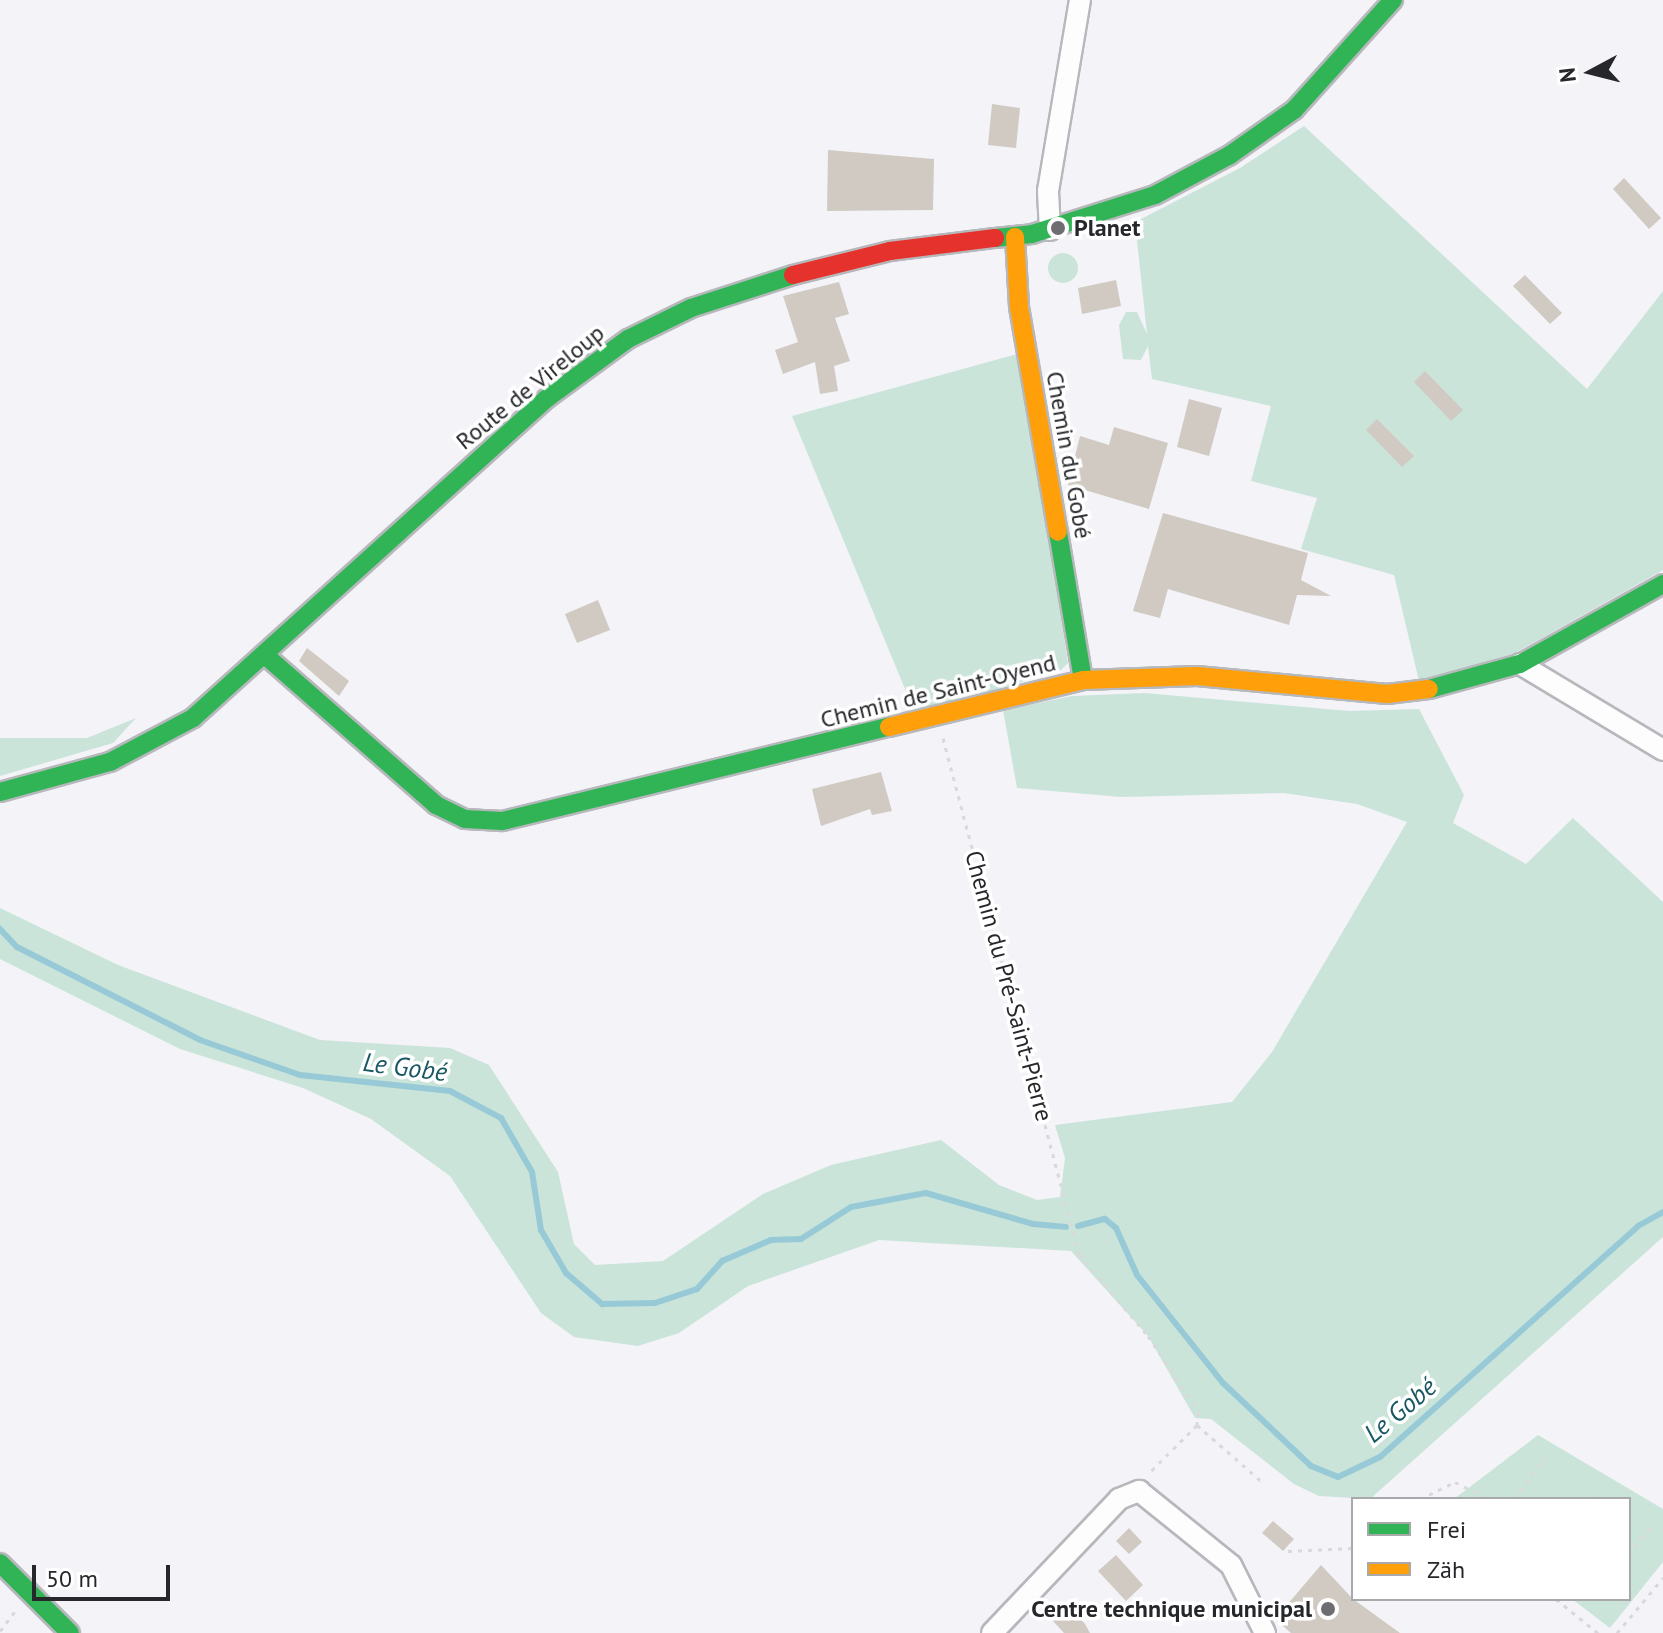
<!DOCTYPE html>
<meta charset="utf-8">
<style>
body{margin:0}
#map{position:relative;width:1663px;height:1633px;overflow:hidden;background:#f3f3f8;font-family:"PT Sans",sans-serif}
div>[style]{position:absolute}
[style*='--x']{left:calc(var(--x)*1px);top:calc(var(--y)*1px);width:calc(var(--w)*1px);rotate:calc(var(--a)*1deg)}
.green>*{inset:0;background:#cae4da}
.round{border-radius:50%}
.stream>*{height:6px;margin:-3px;padding:0 3px;transform-origin:3px;border-radius:3px;background:#97cad6}
.building>*{inset:0;background:#d1cac3}
.path>*{height:3px;margin-top:-1.5px;transform-origin:0;background:repeating-linear-gradient(90deg,#d9d9da 0 4px,transparent 0 10px)}
.roads{filter:drop-shadow(2px 0 #b7b8bc) drop-shadow(-2px 0 #b7b8bc) drop-shadow(0 2px #b7b8bc) drop-shadow(0 -2px #b7b8bc)}
.street>*{height:20px;margin:-10px;padding:0 10px;transform-origin:10px;border-radius:10px;background:#fdfdfe}
.fast>*{height:18px;margin:-9px;padding:0 9px;transform-origin:9px;border-radius:9px;background:#30b455}
.slow>*{height:18px;margin:-9px;padding:0 9px;transform-origin:9px;border-radius:9px;background:#ff9f0a}
.jam>*{height:18px;margin:-9px;padding:0 9px;transform-origin:9px;border-radius:9px;background:#e5322d}
.dots>*{width:22px;height:22px;translate:-50% -50%;box-sizing:border-box;border:4px solid #fff;border-radius:50%}
span{translate:-50% -50%;white-space:nowrap;text-align:center;line-height:1.15;-webkit-text-stroke:7px #fff;paint-order:stroke}
.poi-label{font-size:24px;color:#26272a;font-weight:700}
.left{translate:0 -50%;text-align:left}
.right{translate:-100% -50%;text-align:right}
.street-label{font-size:24px;color:#26272a}
.water-label{font-size:26px;color:#195862;font-style:italic}
.legend{position:absolute;left:1351px;top:1497px;width:280px;height:104px;box-sizing:border-box;background:#fff;border:2px solid #a8a9aa;margin:0;padding:10px 14px;list-style:none;font-size:24px;color:#26272a}
.legend li{display:flex;align-items:center;gap:16px;height:40px}
.legend b{width:40px;border:2px solid #a8a9aa}
.north{position:absolute;left:1551px;top:32px;width:80px;height:80px;-webkit-text-stroke:6px #fff;paint-order:stroke;rotate:263deg;font-size:22px;font-weight:700;line-height:32px;text-align:center;color:#26272a}
.north::after{content:'';display:block;margin:auto;width:28px;height:36px;background:#26272a;clip-path:polygon(50% 0,100% 100%,50% 72%,0 100%)}
.scale{position:absolute;left:32px;top:1565px;width:138px;height:36px;box-sizing:border-box;border:4px solid #26272a;border-top:0;padding-left:10px;font-size:24px;line-height:28px;white-space:nowrap;color:#26272a;-webkit-text-stroke:6px #fff;paint-order:stroke}
</style>
<div id="map">
<div class="green">
<div style="clip-path:polygon(1304px 126px,1587px 389px,1663px 291px,1663px 570px,1515px 653px,1419px 681px,1394px 575px,1301px 549px,1317px 498px,1251px 481px,1271px 406px,1152px 379px,1148px 346px,1141px 360px,1123px 359px,1119px 325px,1126px 312px,1137px 312px,1147px 334px,1135px 222px,1240px 168px)"></div>
<div class="round" style="left:1048px;top:253px;width:30px;height:30px"></div>
<div style="clip-path:polygon(1021px 353px,1068px 663px,1060px 671px,915px 713px,792px 416px)"></div>
<div style="clip-path:polygon(1145px 693px,1349px 711px,1419px 709px,1464px 795px,1453px 823px,1526px 864px,1573px 818px,1663px 902px,1663px 1237px,1370px 1499px,1319px 1496px,1294px 1484px,1211px 1419px,1195px 1418px,1148px 1336px,1071px 1251px,879px 1240px,748px 1286px,679px 1333px,638px 1346px,574px 1337px,541px 1313px,450px 1176px,371px 1119px,303px 1088px,180px 1049px,0 959px,0 908px,118px 965px,320px 1040px,450px 1048px,489px 1065px,558px 1172px,574px 1244px,595px 1265px,663px 1261px,763px 1194px,831px 1165px,941px 1140px,999px 1185px,1037px 1200px,1060px 1197px,1065px 1158px,1055px 1125px,1232px 1102px,1272px 1052px,1407px 822px,1357px 804px,1284px 793px,1121px 797px,1017px 788px,1003px 710px,1072px 696px)"></div>
<div style="clip-path:polygon(136px 718px,113px 743px,0 776px,0 738px,87px 738px)"></div>
<div style="clip-path:polygon(1538px 1435px,1663px 1509px,1663px 1562px,1610px 1628px,1572px 1599px,1629px 1599px,1629px 1499px,1454px 1499px)"></div>
</div>
<div class="stream">
<div style="--x:0;--y:929;--w:25;--a:47"></div>
<div style="--x:17;--y:947;--w:205;--a:26.9"></div>
<div style="--x:200;--y:1040;--w:106;--a:19.3"></div>
<div style="--x:300;--y:1075;--w:151;--a:6.1"></div>
<div style="--x:450;--y:1091;--w:58;--a:27.9"></div>
<div style="--x:501;--y:1118;--w:62;--a:60.1"></div>
<div style="--x:532;--y:1172;--w:59;--a:81.2"></div>
<div style="--x:541;--y:1230;--w:50;--a:59.8"></div>
<div style="--x:566;--y:1273;--w:48;--a:40.7"></div>
<div style="--x:602;--y:1304;--w:53;--a:-1.1"></div>
<div style="--x:655;--y:1303;--w:44;--a:-18.4"></div>
<div style="--x:697;--y:1289;--w:38;--a:-48"></div>
<div style="--x:722;--y:1261;--w:53;--a:-23.2"></div>
<div style="--x:771;--y:1240;--w:30;--a:-2"></div>
<div style="--x:801;--y:1239;--w:59;--a:-32.6"></div>
<div style="--x:851;--y:1207;--w:76;--a:-10.6"></div>
<div style="--x:926;--y:1193;--w:111;--a:16.2"></div>
<div style="--x:1033;--y:1224;--w:33;--a:5"></div>
<div style="--x:1078;--y:1226;--w:28;--a:-15"></div>
<div style="--x:1105;--y:1219;--w:14;--a:39"></div>
<div style="--x:1116;--y:1228;--w:51;--a:65.9"></div>
<div style="--x:1137;--y:1275;--w:138;--a:51.5"></div>
<div style="--x:1223;--y:1383;--w:121;--a:43.3"></div>
<div style="--x:1311;--y:1466;--w:29;--a:22"></div>
<div style="--x:1338;--y:1477;--w:47;--a:-25.5"></div>
<div style="--x:1380;--y:1457;--w:346;--a:-41.8"></div>
<div style="--x:1638;--y:1226;--w:29;--a:-29"></div>
</div>
<div class="building">
<div style="clip-path:polygon(992px 104px,1020px 108px,1016px 148px,988px 145px)"></div>
<div style="clip-path:polygon(828px 150px,934px 159px,933px 210px,827px 211px)"></div>
<div style="clip-path:polygon(1624px 178px,1661px 218px,1649px 229px,1613px 189px)"></div>
<div style="clip-path:polygon(1525px 275px,1562px 313px,1550px 324px,1513px 286px)"></div>
<div style="clip-path:polygon(1116px 280px,1121px 306px,1082px 314px,1078px 288px)"></div>
<div style="clip-path:polygon(839px 282px,849px 314px,835px 318px,850px 361px,834px 366px,838px 391px,820px 394px,815px 362px,783px 374px,775px 350px,798px 342px,783px 296px)"></div>
<div style="clip-path:polygon(1425px 371px,1463px 410px,1451px 421px,1414px 382px)"></div>
<div style="clip-path:polygon(1189px 399px,1222px 408px,1209px 456px,1177px 447px)"></div>
<div style="clip-path:polygon(1377px 419px,1414px 456px,1402px 467px,1366px 430px)"></div>
<div style="clip-path:polygon(1114px 427px,1168px 443px,1149px 509px,1068px 485px,1080px 436px,1109px 445px)"></div>
<div style="clip-path:polygon(1163px 513px,1308px 553px,1301px 580px,1331px 596px,1297px 595px,1289px 625px,1168px 589px,1160px 618px,1133px 611px)"></div>
<div style="clip-path:polygon(598px 600px,610px 630px,577px 643px,565px 614px)"></div>
<div style="clip-path:polygon(307px 648px,349px 681px,339px 696px,299px 661px)"></div>
<div style="clip-path:polygon(881px 772px,892px 811px,872px 815px,870px 809px,821px 826px,812px 789px)"></div>
<div style="clip-path:polygon(1273px 1521px,1294px 1539px,1283px 1551px,1262px 1533px)"></div>
<div style="clip-path:polygon(1129px 1528px,1142px 1542px,1129px 1554px,1116px 1541px)"></div>
<div style="clip-path:polygon(1116px 1555px,1143px 1585px,1126px 1601px,1098px 1571px)"></div>
<div style="clip-path:polygon(1321px 1565px,1353px 1599px,1400px 1633px,1291px 1633px,1275px 1619px)"></div>
<div style="clip-path:polygon(1069px 1606px,1085px 1624px,1090px 1633px,1064px 1633px,1053px 1621px)"></div>
</div>
<div class="path">
<div style="--x:943;--y:738;--w:534;--a:75.23"></div>
<div style="--x:1079;--y:1254;--w:107;--a:49.9"></div>
<div style="--x:1148;--y:1336;--w:92;--a:56.1"></div>
<div style="--x:1199;--y:1412;--w:13;--a:99"></div>
<div style="--x:1197;--y:1425;--w:69;--a:135"></div>
<div style="--x:1197;--y:1425;--w:85;--a:41.2"></div>
<div style="--x:1420;--y:1499;--w:39;--a:-26"></div>
<div style="--x:1455;--y:1482;--w:38;--a:27"></div>
<div style="--x:1513;--y:1499;--w:52;--a:-52"></div>
<div style="--x:1595;--y:1499;--w:11;--a:-52"></div>
<div style="--x:1288;--y:1551;--w:65;--a:-2.6"></div>
<div style="--x:1629;--y:1555;--w:41;--a:-52.9"></div>
<div style="--x:1556;--y:1599;--w:54;--a:39"></div>
<div style="--x:1622;--y:1599;--w:3;--a:45"></div>
<div style="--x:0;--y:1631;--w:25;--a:-53"></div>
<div style="--x:1617;--y:1633;--w:72;--a:-50.1"></div>
</div>
<div class="roads">
<div class="street">
<div style="--x:1050;--y:230;--w:39;--a:-93"></div>
<div style="--x:1048;--y:191;--w:194;--a:-80.5"></div>
<div style="--x:1520;--y:664;--w:167;--a:31"></div>
<div style="--x:992;--y:1633;--w:185;--a:-46.5"></div>
<div style="--x:1119;--y:1499;--w:22;--a:-22"></div>
<div style="--x:1139;--y:1491;--w:118;--a:38.8"></div>
<div style="--x:1231;--y:1565;--w:76;--a:63.4"></div>
</div>
<div class="fast">
<div style="--x:995;--y:238;--w:37;--a:-6"></div>
<div style="--x:1032;--y:234;--w:129;--a:-17.6"></div>
<div style="--x:1155;--y:195;--w:85;--a:-28.1"></div>
<div style="--x:1230;--y:155;--w:78;--a:-35.1"></div>
<div style="--x:1294;--y:110;--w:148;--a:-48"></div>
<div style="--x:1058;--y:532;--w:150;--a:80.4"></div>
<div style="--x:266;--y:656;--w:226;--a:41.2"></div>
<div style="--x:436;--y:805;--w:32;--a:26"></div>
<div style="--x:465;--y:819;--w:37;--a:3"></div>
<div style="--x:502;--y:821;--w:398;--a:-13.7"></div>
<div style="--x:1429;--y:689;--w:94;--a:-15.4"></div>
<div style="--x:1520;--y:664;--w:164;--a:-29.2"></div>
<div style="--x:0;--y:792;--w:114;--a:-15.3"></div>
<div style="--x:110;--y:762;--w:94;--a:-27.9"></div>
<div style="--x:193;--y:718;--w:476;--a:-42.1"></div>
<div style="--x:546;--y:399;--w:102;--a:-36.2"></div>
<div style="--x:628;--y:339;--w:70;--a:-26.2"></div>
<div style="--x:691;--y:308;--w:107;--a:-17.9"></div>
<div style="--x:0;--y:1563;--w:99;--a:45"></div>
</div>
<div class="slow">
<div style="--x:1015;--y:237;--w:70;--a:86.7"></div>
<div style="--x:1019;--y:307;--w:228;--a:80.2"></div>
<div style="--x:889;--y:727;--w:200;--a:-13.6"></div>
<div style="--x:1083;--y:680;--w:114;--a:-2"></div>
<div style="--x:1197;--y:676;--w:191;--a:5.4"></div>
<div style="--x:1387;--y:694;--w:42;--a:-6.8"></div>
</div>
<div class="jam">
<div style="--x:793;--y:275;--w:100;--a:-13.9"></div>
<div style="--x:890;--y:251;--w:106;--a:-7.1"></div>
</div>
</div>
<div class="dots">
<div style="left:1058px;top:228px;background:#6e6e72"></div>
<div style="left:1328px;top:1609px;background:#6e6e72"></div>
</div>
<div class="poi-label">
<span class="left" style="left:1074px;top:228px">Planet</span>
<span class="right" style="left:1312px;top:1609px">Centre technique municipal</span>
</div>
<div class="street-label">
<span style="left:530px;top:387px;rotate:-39deg">Route de Vireloup</span>
<span style="left:1069px;top:455px;rotate:80deg">Chemin du Gobé</span>
<span style="left:938px;top:691px;rotate:-14deg">Chemin de Saint-Oyend</span>
<span style="left:1009px;top:986px;rotate:75deg">Chemin du Pré-Saint-Pierre</span>
</div>
<div class="water-label">
<span style="left:405px;top:1067px;rotate:7deg">Le Gobé</span>
<span style="left:1400px;top:1410px;rotate:-40deg">Le Gobé</span>
</div>
<ul class="legend">
<li><b style="height:10px;background:#30b455"></b>Frei</li>
<li><b style="height:10px;background:#ff9f0a"></b>Zäh</li>
</ul>
<div class="north">N</div>
<div class="scale">50 m</div>
</div>
